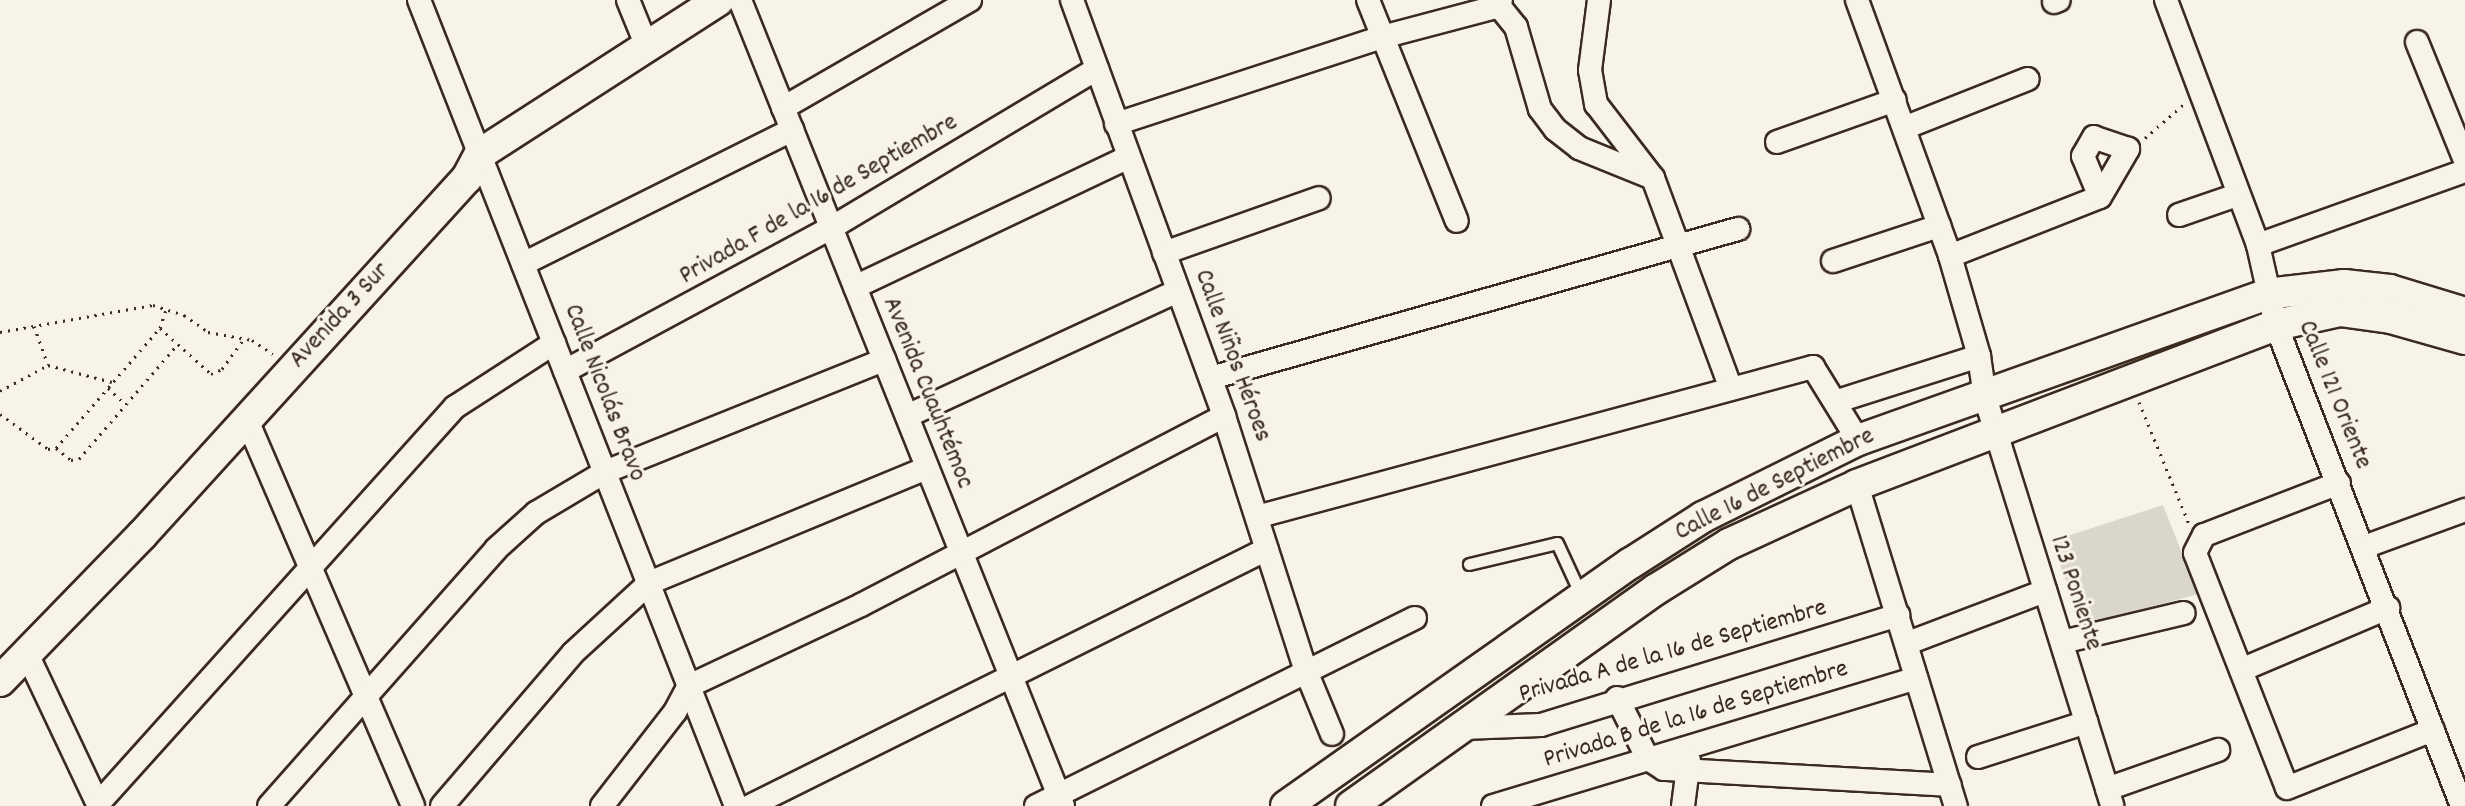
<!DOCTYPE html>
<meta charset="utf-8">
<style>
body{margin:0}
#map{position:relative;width:2465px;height:806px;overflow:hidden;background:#f7f3e8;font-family:Dekko,sans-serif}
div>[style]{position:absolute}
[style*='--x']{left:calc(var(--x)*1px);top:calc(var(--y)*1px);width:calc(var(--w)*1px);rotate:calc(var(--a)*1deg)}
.green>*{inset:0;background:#dbd6cb}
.path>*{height:3px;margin-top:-1.5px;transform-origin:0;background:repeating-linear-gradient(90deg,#3b2a1e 0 2px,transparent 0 8px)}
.roads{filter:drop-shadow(2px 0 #3b2a1e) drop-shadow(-2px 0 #3b2a1e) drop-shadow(0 2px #3b2a1e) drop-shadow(0 -2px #3b2a1e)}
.lane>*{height:11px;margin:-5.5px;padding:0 5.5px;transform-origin:5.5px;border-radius:5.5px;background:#f7f3e8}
.street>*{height:22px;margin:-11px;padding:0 11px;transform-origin:11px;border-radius:11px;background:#f7f3e8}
.secondary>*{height:30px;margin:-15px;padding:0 15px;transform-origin:15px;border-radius:15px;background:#f7f3e8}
span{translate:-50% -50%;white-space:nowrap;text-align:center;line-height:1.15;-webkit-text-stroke:6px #f7f3e8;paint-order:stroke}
.street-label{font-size:26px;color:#3b2a1e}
</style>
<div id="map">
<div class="green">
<div style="clip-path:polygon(2163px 505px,2198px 594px,2082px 626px,2052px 541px)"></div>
</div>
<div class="path">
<div style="--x:2145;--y:138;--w:52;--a:-41.1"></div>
<div style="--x:34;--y:326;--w:41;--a:70.3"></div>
<div style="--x:48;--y:365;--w:66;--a:14.9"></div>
<div style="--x:160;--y:328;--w:69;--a:42"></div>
<div style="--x:211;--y:374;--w:12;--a:-24"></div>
<div style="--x:222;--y:369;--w:37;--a:-54"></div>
<div style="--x:0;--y:332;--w:155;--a:-10"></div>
<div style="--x:153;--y:305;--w:33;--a:18"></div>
<div style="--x:184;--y:315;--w:29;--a:35"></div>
<div style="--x:208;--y:332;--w:45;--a:10.3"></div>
<div style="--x:252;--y:340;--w:25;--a:34"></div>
<div style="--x:108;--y:388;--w:23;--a:43"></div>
<div style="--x:0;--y:391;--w:55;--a:-28.4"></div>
<div style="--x:2139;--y:402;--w:132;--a:67.7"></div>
<div style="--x:0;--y:414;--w:59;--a:36.1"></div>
<div style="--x:48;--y:449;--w:8;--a:-7"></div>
<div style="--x:56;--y:448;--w:159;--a:-49.1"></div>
<div style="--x:160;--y:328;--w:20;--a:-72"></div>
<div style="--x:56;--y:448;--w:19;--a:39"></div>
<div style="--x:71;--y:460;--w:8;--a:-7"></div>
<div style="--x:79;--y:459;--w:150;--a:-49.3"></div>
</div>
<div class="roads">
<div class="lane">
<div style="--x:1469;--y:564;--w:90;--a:-13.4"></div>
<div style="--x:1557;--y:543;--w:57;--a:65.2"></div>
</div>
<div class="street">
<div style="--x:419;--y:0;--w:866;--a:68.53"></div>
<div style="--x:628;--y:0;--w:53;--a:67.8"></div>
<div style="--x:740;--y:0;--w:868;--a:68.16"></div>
<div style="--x:1072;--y:0;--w:443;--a:69.9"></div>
<div style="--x:1224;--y:416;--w:268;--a:72.2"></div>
<div style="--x:1306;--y:671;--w:68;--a:67.6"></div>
<div style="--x:1368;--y:0;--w:238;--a:68.1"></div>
<div style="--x:1501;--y:0;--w:6;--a:108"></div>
<div style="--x:1499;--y:6;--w:27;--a:51"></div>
<div style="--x:1516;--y:27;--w:85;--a:73.7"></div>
<div style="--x:1540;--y:109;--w:25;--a:53"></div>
<div style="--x:1555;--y:129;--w:31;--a:38"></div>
<div style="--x:1579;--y:148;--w:80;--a:22.1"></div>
<div style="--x:1599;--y:0;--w:71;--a:97.3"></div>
<div style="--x:1590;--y:70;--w:35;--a:80"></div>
<div style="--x:1596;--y:104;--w:93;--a:52.4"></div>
<div style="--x:1653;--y:178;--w:222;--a:69.7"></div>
<div style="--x:1857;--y:0;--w:272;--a:70"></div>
<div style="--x:1950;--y:256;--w:104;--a:73.8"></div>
<div style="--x:1979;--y:356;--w:41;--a:81.7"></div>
<div style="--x:1985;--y:397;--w:428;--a:72.7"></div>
<div style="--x:2166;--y:0;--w:262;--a:69.4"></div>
<div style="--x:2258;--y:245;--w:82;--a:77.3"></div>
<div style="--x:2276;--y:325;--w:516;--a:68.86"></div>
<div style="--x:2054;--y:2;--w:5;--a:-22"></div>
<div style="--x:2417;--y:42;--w:127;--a:67.9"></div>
<div style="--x:783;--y:108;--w:216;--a:-30"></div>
<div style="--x:1116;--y:124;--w:280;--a:-18.1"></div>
<div style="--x:1382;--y:37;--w:121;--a:-14.8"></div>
<div style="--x:1904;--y:128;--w:133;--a:-21.6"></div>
<div style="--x:1777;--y:142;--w:125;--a:-19.6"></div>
<div style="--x:2179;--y:215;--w:61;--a:-19"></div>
<div style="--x:2258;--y:245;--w:220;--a:-19.7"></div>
<div style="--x:1164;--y:253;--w:164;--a:-19.5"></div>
<div style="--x:1950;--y:256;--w:161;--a:-21.5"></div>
<div style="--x:2100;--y:197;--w:56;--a:-59.7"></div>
<div style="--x:2128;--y:149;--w:36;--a:-161"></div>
<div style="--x:2094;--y:137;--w:22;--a:120"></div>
<div style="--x:2083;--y:156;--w:44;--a:67.5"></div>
<div style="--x:1833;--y:261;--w:112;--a:-18.3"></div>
<div style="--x:523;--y:264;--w:301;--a:-26.5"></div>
<div style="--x:855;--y:287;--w:303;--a:-25.4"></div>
<div style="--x:565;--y:371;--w:302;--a:-28.3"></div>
<div style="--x:831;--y:228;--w:310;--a:-30.9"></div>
<div style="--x:1211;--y:378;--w:548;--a:-15.79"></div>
<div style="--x:1838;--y:401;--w:148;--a:-17.7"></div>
<div style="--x:907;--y:416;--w:298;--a:-24.8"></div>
<div style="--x:246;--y:418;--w:422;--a:66.7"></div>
<div style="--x:2339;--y:483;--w:145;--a:158.9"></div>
<div style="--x:2204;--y:535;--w:20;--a:117"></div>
<div style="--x:2195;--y:553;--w:252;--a:68.6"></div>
<div style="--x:2287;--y:788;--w:157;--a:-21.7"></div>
<div style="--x:1857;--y:485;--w:336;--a:72.9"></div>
<div style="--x:1260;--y:516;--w:573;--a:-15.08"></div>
<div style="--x:1813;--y:367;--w:86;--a:58.3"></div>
<div style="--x:2364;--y:547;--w:108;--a:-20.1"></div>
<div style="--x:2062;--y:642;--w:125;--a:-13.4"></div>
<div style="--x:1908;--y:643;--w:147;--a:-20.8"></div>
<div style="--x:27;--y:654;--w:168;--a:64.7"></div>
<div style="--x:2241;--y:670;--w:160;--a:-22.9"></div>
<div style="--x:1617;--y:698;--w:68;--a:63.1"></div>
<div style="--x:1648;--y:759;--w:19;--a:32"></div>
<div style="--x:1664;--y:769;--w:286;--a:3.2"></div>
<div style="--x:1463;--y:728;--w:78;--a:-2.2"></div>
<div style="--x:1541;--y:725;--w:374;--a:-17.1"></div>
<div style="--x:1978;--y:757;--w:114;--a:-17.8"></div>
<div style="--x:2107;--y:789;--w:118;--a:-19.4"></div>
<div style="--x:98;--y:804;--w:534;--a:-48.04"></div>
<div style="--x:455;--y:407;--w:118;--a:-32.9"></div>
<div style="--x:269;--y:806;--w:343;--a:-48.5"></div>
<div style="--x:496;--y:549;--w:54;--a:-42"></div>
<div style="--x:536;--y:513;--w:80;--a:-30.7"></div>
<div style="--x:605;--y:472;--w:301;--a:-21.9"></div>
<div style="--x:442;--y:806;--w:201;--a:-49.4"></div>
<div style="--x:573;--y:653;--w:103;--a:-42.6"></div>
<div style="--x:649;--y:583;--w:301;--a:-22.5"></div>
<div style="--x:602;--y:806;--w:119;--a:-52.2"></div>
<div style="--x:675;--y:712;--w:30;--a:-62"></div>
<div style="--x:689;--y:686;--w:190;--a:-25.2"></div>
<div style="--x:861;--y:605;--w:409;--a:-27.5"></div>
<div style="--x:750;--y:806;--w:577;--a:-26.43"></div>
<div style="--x:1036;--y:806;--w:423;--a:-26.4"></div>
<div style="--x:1493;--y:806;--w:442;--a:-16.8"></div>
<div style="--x:1683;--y:806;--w:46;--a:-82.6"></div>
</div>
<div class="secondary">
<div style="--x:0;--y:681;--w:204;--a:-45.8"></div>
<div style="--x:142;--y:535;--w:483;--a:-47.7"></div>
<div style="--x:467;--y:178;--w:27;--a:-62"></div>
<div style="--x:480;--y:154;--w:284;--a:-32.8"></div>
<div style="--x:1286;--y:806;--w:422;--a:-35.2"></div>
<div style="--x:1631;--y:563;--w:85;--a:-32.6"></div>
<div style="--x:1703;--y:517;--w:173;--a:-26.4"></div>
<div style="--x:1858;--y:440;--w:434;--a:-19.6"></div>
<div style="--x:2267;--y:294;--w:78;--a:-6.7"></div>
<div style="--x:2344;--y:285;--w:46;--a:6.2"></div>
<div style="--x:2390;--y:290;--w:78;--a:17"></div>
<div style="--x:1351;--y:806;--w:373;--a:-35.4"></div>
<div style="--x:1655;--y:590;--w:87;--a:-31.9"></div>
<div style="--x:1729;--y:544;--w:141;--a:-24.7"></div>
<div style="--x:1857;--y:485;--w:449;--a:-20.9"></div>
<div style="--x:2276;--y:325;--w:66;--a:-12.3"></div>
<div style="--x:2340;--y:311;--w:51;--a:7.8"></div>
<div style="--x:2391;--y:318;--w:77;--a:15.8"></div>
</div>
</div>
<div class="street-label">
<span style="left:819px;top:200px;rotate:-30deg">Privada F de la 16 de Septiembre</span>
<span style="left:340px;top:316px;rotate:-47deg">Avenida 3 Sur</span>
<span style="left:1232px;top:356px;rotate:70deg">Calle Niños Héroes</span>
<span style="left:604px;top:393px;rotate:69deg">Calle Nicolás Bravo</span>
<span style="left:927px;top:393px;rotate:68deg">Avenida Cuauhtémoc</span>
<span style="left:2334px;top:395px;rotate:68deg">Calle 121 Oriente</span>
<span style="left:1775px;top:485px;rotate:-27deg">Calle 16 de Septiembre</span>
<span style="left:2075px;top:593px;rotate:72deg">123 Poniente</span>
<span style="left:1673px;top:652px;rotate:-16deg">Privada A de la 16 de Septiembre</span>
<span style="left:1696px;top:715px;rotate:-17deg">Privada B de la 16 de Septiembre</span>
</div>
</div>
